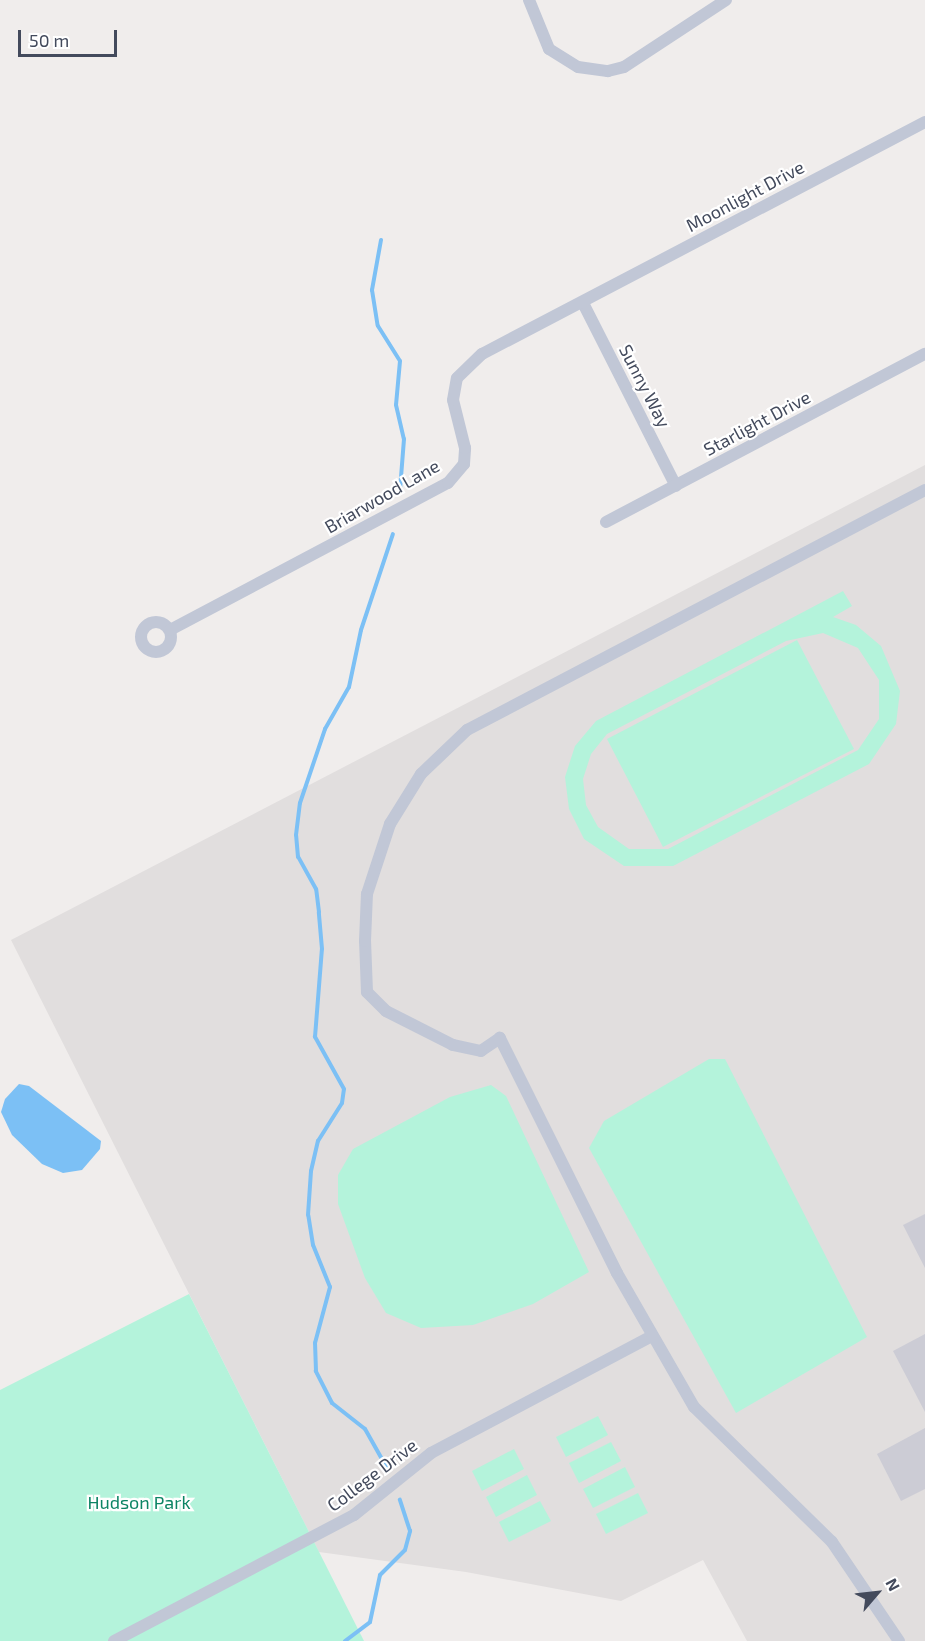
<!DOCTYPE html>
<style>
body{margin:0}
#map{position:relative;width:925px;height:1641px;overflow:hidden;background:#f0edec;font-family:"Exo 2",sans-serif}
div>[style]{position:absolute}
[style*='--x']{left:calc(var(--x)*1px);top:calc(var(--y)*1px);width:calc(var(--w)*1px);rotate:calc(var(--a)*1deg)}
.education>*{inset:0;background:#e1dede}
.green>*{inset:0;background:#b4f3db}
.water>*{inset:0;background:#7cc0f5}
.stream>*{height:4px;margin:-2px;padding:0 2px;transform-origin:2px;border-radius:2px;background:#7cc0f5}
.building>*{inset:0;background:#ccccd5}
.minor>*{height:12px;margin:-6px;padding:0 6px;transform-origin:6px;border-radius:6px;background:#c1c7d6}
.minor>.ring{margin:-6px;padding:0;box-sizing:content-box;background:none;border:12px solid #c1c7d6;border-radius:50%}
span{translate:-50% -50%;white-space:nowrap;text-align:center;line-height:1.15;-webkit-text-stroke:4.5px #fff;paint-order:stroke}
.street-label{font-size:18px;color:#434a5c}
.park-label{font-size:18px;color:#0c8464}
.north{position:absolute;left:847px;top:1563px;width:60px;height:60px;-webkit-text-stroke:4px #fff;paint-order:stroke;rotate:62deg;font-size:16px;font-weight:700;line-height:24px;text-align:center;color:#434a5c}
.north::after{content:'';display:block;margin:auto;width:21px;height:27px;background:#434a5c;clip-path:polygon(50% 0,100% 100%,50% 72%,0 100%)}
.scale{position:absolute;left:18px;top:30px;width:99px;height:27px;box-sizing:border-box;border:3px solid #434a5c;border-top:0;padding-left:8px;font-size:18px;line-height:21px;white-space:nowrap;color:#434a5c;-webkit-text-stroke:4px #fff;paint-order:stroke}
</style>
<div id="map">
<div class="education">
<div style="clip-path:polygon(925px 465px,925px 1641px,747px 1641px,703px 1560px,621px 1601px,466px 1572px,319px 1552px,11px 940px)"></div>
</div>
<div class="green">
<div style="clip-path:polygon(evenodd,843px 591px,852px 606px,833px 617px,856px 625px,881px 646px,900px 691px,896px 724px,869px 764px,673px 866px,624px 866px,584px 839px,569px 809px,565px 777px,575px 746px,596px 721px,843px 591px,823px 633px,858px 648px,879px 680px,879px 719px,858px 750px,668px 849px,629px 849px,598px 827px,586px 805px,583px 779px,591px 754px,607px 734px,786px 641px,823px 633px)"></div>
<div style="clip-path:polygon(797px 640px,854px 749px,663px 847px,607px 739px)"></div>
<div style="clip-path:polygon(709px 1059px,725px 1059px,867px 1337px,736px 1413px,589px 1148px,604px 1121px)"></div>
<div style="clip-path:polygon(491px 1085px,506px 1096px,589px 1272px,533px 1304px,473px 1325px,421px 1328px,386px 1313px,365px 1278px,338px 1204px,338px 1175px,353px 1149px,450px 1097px)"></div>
<div style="clip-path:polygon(189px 1294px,364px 1641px,0 1641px,0 1390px)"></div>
<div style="clip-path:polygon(598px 1416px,608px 1435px,566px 1457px,556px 1437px)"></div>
<div style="clip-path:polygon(611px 1442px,621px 1461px,579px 1483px,569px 1463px)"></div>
<div style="clip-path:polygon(514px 1449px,524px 1469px,482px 1491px,472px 1471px)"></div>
<div style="clip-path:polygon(625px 1467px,635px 1487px,593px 1508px,583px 1489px)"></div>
<div style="clip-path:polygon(527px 1475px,537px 1495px,496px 1517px,486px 1497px)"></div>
<div style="clip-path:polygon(638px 1493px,648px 1513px,606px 1534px,596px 1514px)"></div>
<div style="clip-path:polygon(540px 1501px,551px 1521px,509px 1542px,499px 1522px)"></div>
</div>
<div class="water">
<div style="clip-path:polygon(19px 1084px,29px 1086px,101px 1141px,100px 1149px,82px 1170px,63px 1173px,42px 1164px,12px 1135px,1px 1112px,5px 1099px)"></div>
</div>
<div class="stream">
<div style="--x:381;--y:240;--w:51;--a:100.2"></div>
<div style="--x:372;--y:290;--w:36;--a:81"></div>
<div style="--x:378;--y:326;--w:41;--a:57.8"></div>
<div style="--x:400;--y:361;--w:44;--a:95.2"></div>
<div style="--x:396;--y:405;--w:35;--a:77"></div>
<div style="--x:404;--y:439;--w:51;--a:94.5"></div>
<div style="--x:387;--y:1468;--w:45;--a:-119.4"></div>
<div style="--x:365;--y:1429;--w:42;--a:-141.8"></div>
<div style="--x:332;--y:1403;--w:36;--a:-117"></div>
<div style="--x:316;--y:1371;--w:28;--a:-92"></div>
<div style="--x:315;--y:1343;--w:58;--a:-75"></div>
<div style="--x:330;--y:1287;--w:45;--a:-112"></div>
<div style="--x:313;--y:1245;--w:30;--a:-99"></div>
<div style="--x:308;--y:1215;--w:44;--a:-86.1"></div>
<div style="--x:311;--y:1171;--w:31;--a:-77"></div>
<div style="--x:318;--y:1141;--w:45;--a:-57.7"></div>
<div style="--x:342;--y:1103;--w:14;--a:-82"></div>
<div style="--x:344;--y:1089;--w:60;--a:-119.1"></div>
<div style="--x:315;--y:1037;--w:88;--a:-85.5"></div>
<div style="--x:322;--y:949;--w:37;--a:-95"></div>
<div style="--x:319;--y:912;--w:23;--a:-97"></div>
<div style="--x:316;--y:889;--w:37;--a:-119"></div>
<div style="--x:298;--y:857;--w:22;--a:-95"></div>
<div style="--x:296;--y:835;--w:32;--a:-83"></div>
<div style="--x:300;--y:803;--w:78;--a:-71.3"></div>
<div style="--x:325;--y:729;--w:48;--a:-60.3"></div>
<div style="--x:349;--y:687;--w:58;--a:-78.1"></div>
<div style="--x:361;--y:630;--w:101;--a:-71.6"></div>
<div style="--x:345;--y:1641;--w:31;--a:-37"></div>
<div style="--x:370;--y:1622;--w:48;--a:-78"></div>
<div style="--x:380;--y:1575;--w:35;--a:-45"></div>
<div style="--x:405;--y:1550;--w:20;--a:-75"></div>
<div style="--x:410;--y:1531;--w:33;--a:-108"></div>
</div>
<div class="building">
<div style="clip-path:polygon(925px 1214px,925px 1268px,903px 1225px)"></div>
<div style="clip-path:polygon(925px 1334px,925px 1412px,893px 1351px)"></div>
<div style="clip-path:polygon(925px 1428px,925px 1489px,901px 1501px,877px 1454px)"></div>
</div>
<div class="minor">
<div style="--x:529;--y:0;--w:53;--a:67.8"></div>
<div style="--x:549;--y:49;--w:34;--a:32"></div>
<div style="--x:578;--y:67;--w:30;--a:8"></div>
<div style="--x:608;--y:71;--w:16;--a:-14"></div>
<div style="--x:624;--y:67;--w:122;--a:-33.3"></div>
<div style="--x:583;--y:303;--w:205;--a:63.1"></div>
<div style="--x:606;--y:522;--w:361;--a:-27.8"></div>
<div class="ring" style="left:141px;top:622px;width:18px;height:18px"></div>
<div style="--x:170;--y:630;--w:314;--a:-27.9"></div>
<div style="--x:448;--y:483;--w:25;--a:-50"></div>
<div style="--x:464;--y:464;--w:16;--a:-86"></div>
<div style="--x:465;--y:448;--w:49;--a:-104"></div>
<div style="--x:453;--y:400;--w:22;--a:-80"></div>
<div style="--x:457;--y:378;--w:35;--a:-44"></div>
<div style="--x:482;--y:354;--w:500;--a:-27.64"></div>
<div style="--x:114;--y:1641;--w:271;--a:-27.7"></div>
<div style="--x:354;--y:1515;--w:99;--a:-38.8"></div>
<div style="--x:431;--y:1453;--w:250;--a:-27.9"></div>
<div style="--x:899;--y:1641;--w:120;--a:-124.1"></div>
<div style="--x:832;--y:1542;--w:193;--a:-135.6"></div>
<div style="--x:694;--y:1407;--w:155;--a:-119.9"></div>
<div style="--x:617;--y:1273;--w:263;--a:-116.5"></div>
<div style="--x:500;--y:1038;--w:23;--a:146"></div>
<div style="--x:481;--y:1051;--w:29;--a:-168"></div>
<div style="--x:453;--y:1045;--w:75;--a:-153.1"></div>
<div style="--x:386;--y:1011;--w:27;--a:-135"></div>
<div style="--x:367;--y:992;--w:51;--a:-92.2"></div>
<div style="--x:365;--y:941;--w:47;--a:-87.6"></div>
<div style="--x:367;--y:894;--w:74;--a:-71.8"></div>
<div style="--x:390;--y:824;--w:59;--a:-58.2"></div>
<div style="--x:421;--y:774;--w:64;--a:-43.7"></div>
<div style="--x:467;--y:730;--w:517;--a:-27.66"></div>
</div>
<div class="street-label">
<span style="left:745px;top:196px;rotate:-28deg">Moonlight Drive</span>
<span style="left:645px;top:386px;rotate:63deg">Sunny Way</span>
<span style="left:757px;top:423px;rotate:-28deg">Starlight Drive</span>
<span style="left:382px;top:496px;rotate:-30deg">Briarwood Lane</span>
<span style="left:372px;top:1475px;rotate:-37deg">College Drive</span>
</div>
<div class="park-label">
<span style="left:139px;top:1502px">Hudson Park</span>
</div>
<div class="north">N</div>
<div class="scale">50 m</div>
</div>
